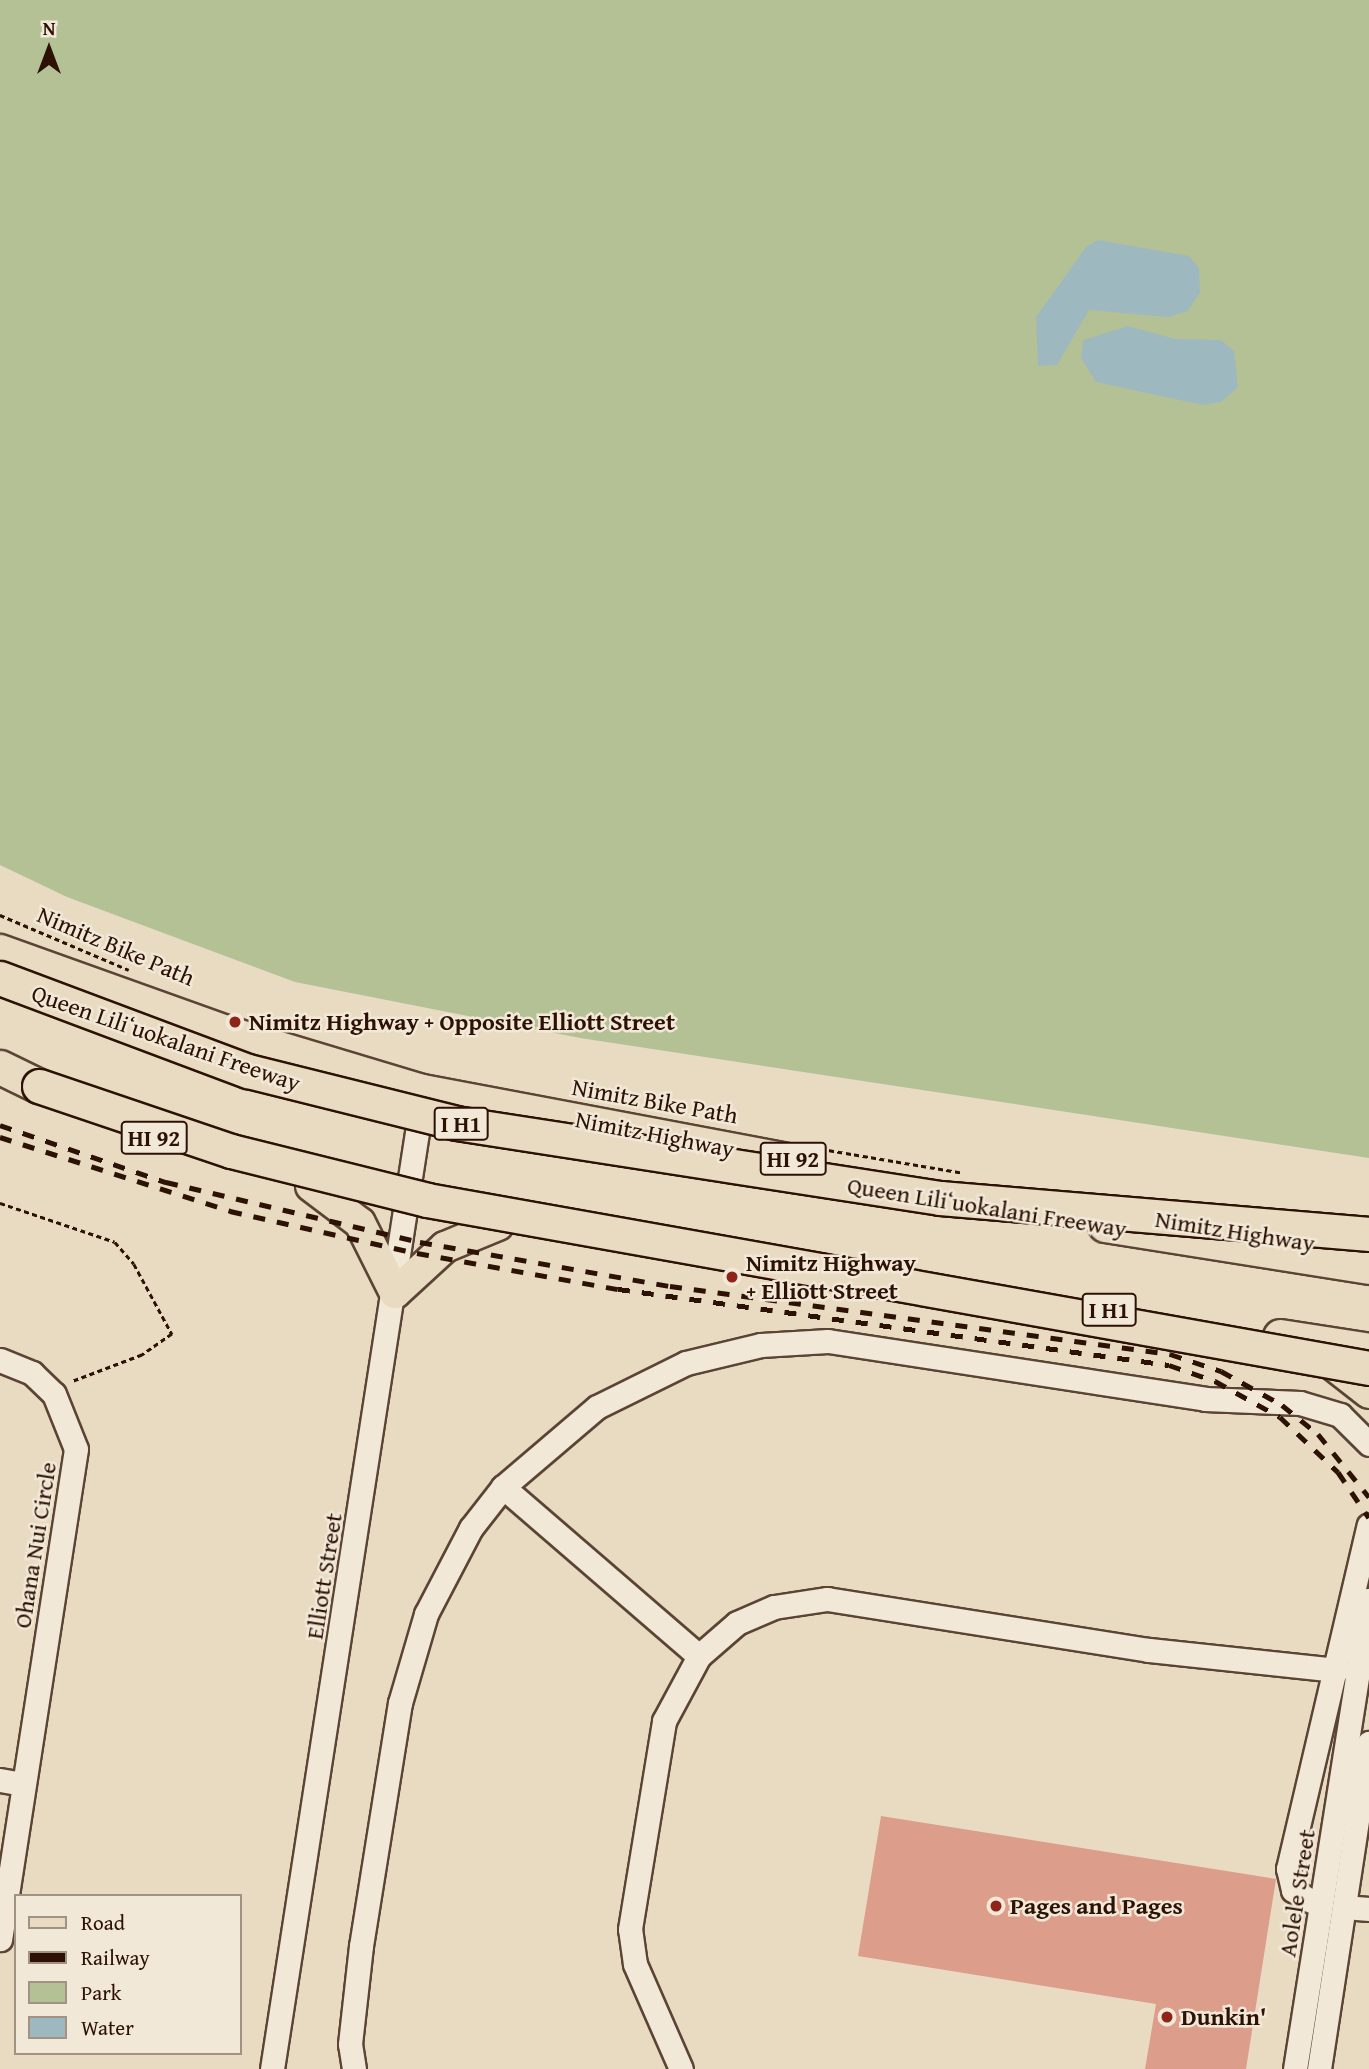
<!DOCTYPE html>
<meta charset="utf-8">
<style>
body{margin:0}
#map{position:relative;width:1369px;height:2069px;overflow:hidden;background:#e9dbc2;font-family:"Gentium Book Plus",serif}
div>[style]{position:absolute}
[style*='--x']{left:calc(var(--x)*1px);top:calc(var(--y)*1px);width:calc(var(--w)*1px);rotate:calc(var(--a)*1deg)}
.green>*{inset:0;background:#b4c195}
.water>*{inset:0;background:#9eb8bf}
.building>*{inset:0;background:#dc9e8b}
.path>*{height:2.5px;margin-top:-1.25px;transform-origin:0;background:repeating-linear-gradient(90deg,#2c1104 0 5px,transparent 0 8.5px)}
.roads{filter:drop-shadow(2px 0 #5b4434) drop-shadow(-2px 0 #5b4434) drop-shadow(0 2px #5b4434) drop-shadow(0 -2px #5b4434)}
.minor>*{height:23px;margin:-11.5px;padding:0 11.5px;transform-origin:11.5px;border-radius:11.5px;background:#f1e8d7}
.major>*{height:30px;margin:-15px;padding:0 15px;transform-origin:15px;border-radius:15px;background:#e9dbc2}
.highway>*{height:33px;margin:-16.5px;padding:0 16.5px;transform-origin:16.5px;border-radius:16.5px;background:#e9dbc2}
.rail>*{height:5px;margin-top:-2.5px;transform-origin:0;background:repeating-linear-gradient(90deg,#2c1104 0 12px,transparent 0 24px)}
.bridges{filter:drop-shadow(2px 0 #2c1104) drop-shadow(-2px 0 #2c1104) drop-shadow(0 2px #2c1104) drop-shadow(0 -2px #2c1104)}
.highway-bridge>*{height:33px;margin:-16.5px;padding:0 16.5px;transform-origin:16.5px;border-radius:16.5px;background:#e9dbc2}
.dots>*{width:19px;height:19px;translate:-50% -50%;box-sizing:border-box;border:4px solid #f1e8d7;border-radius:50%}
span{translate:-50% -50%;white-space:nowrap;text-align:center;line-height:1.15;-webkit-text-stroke:5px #f1e8d7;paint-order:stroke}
.shield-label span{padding:2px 5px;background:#f1e8d7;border:2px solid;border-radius:5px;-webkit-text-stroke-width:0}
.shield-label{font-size:23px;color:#2c1104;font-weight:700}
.street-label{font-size:24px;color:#2c1104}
.poi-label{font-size:24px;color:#2c1104;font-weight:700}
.left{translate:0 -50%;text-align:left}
.legend{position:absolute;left:14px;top:1894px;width:228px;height:161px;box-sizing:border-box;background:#f1e8d7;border:2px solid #a29283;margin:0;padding:9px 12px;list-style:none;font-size:21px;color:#2c1104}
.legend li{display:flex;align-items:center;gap:14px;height:35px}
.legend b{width:35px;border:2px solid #a29283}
.north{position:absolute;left:14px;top:14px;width:70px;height:70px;-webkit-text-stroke:5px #f1e8d7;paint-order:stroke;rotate:0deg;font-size:19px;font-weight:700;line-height:28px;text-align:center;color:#2c1104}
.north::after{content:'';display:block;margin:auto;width:24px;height:32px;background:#2c1104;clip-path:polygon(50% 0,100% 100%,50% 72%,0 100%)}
</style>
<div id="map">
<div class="green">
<div style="clip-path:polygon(0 0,1369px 0,1369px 1158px,580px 1038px,295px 982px,67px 897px,0 865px)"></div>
</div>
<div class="water">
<div style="clip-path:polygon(1098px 240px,1189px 256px,1199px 268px,1200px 292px,1188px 311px,1168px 317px,1089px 310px,1057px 365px,1038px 366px,1036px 317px,1086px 247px)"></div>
<div style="clip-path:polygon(1128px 326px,1175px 339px,1221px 340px,1234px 351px,1238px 387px,1221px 402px,1203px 405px,1096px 382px,1081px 358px,1083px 340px)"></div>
</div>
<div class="building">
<div style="clip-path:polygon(881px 1816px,1276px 1879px,1246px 2069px,1145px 2069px,1156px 2004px,858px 1956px)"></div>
</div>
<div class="path">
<div style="--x:0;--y:915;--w:140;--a:23.1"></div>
<div style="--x:804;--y:1146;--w:161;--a:9.6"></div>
<div style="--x:0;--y:1203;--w:121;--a:18.7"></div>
<div style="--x:115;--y:1242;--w:29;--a:49"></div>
<div style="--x:134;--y:1264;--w:80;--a:61.5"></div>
<div style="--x:172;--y:1334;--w:37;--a:145"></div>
<div style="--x:142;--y:1355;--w:76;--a:159.2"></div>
</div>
<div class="roads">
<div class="minor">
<div style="--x:0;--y:1360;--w:35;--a:22"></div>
<div style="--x:32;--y:1373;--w:30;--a:44"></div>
<div style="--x:54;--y:1394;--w:59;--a:68.2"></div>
<div style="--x:76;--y:1449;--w:496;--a:98.8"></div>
<div style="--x:503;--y:1487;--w:259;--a:40.8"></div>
<div style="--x:0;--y:1780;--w:23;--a:10"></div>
<div style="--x:1311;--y:1901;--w:21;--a:-149"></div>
<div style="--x:1293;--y:1890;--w:22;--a:-103"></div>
<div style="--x:1288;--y:1869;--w:353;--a:-76.8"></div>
<div style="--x:1356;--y:1908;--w:13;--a:4"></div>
<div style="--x:272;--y:2069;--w:981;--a:-81.2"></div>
<div style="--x:354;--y:2069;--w:25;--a:-99"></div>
<div style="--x:350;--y:2044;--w:99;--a:-83.6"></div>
<div style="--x:361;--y:1946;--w:246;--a:-80.9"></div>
<div style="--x:400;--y:1703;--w:93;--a:-73.7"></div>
<div style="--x:426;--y:1614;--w:97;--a:-62.4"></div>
<div style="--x:471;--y:1528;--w:52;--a:-52"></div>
<div style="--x:503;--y:1487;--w:123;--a:-40.4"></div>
<div style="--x:597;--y:1407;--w:99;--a:-26.3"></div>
<div style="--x:686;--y:1363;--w:77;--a:-13.5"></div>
<div style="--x:761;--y:1345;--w:67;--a:-3.4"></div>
<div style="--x:828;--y:1341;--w:381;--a:8.7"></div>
<div style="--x:1205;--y:1399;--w:95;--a:2.4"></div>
<div style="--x:1300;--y:1403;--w:42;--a:16.7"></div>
<div style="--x:1340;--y:1415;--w:41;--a:45"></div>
<div style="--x:681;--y:2069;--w:115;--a:-113.7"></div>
<div style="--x:635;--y:1964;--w:35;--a:-98"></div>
<div style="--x:630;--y:1929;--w:211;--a:-80.7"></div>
<div style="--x:664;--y:1721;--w:74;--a:-61.7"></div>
<div style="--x:699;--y:1656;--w:50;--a:-41"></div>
<div style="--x:737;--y:1623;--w:40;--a:-23.4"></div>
<div style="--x:774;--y:1607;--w:54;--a:-8.6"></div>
<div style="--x:827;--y:1599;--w:326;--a:9"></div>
<div style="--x:1149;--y:1650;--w:189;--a:6.1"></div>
<div style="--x:1295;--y:2069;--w:475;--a:-81"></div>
<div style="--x:1319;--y:2069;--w:330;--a:-81.3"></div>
</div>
<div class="major">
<div style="--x:0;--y:950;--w:240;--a:19.7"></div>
<div style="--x:226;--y:1031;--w:206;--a:16.7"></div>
<div style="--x:423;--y:1090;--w:366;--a:10.7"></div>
<div style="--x:311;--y:1186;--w:61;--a:37.1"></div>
<div style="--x:360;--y:1223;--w:78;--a:63.4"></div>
<div style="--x:395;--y:1293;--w:68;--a:-42.6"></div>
<div style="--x:445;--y:1247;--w:57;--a:-22.5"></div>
<div style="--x:1328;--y:1361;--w:52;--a:38"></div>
</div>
<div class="highway">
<div style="--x:0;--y:1067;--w:43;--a:26"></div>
<div style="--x:1105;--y:1225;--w:267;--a:9"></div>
<div style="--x:1280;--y:1336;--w:90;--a:8.9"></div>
</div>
</div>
<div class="rail">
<div style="--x:0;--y:1125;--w:176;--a:19"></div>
<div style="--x:166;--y:1182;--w:261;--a:13.3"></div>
<div style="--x:420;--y:1242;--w:254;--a:10"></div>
<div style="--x:670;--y:1286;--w:505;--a:7.74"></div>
<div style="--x:1170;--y:1354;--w:54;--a:18.4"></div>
<div style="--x:1221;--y:1371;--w:70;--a:29.1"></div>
<div style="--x:1282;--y:1405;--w:46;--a:38.9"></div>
<div style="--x:1318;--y:1434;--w:81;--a:51"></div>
<div style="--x:0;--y:1137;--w:242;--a:17.8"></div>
<div style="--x:230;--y:1211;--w:192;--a:12.7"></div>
<div style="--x:417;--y:1253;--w:204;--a:10.2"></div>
<div style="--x:618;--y:1289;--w:556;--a:7.85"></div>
<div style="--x:1169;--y:1365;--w:49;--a:19.2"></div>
<div style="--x:1215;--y:1381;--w:74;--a:29"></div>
<div style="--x:1280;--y:1417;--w:80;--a:43.5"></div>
<div style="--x:1338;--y:1472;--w:55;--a:56"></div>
</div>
<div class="bridges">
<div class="highway-bridge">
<div style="--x:0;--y:978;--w:265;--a:20.6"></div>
<div style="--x:248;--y:1071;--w:214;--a:14"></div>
<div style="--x:456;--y:1123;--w:490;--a:8.8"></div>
<div style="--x:940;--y:1198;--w:431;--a:4.8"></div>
<div style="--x:39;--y:1086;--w:203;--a:18.7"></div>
<div style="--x:231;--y:1151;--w:202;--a:14"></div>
<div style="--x:427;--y:1200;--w:957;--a:10.11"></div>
</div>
</div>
<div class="dots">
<div style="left:235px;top:1022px;background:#8f2418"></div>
<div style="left:732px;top:1277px;background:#8f2418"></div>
<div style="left:996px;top:1906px;background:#8f2418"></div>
<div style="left:1167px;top:2017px;background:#8f2418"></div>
</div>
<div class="shield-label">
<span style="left:461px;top:1124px">I H1</span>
<span style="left:154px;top:1138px">HI 92</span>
<span style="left:793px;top:1159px">HI 92</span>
<span style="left:1109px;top:1310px">I H1</span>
</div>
<div class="street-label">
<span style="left:116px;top:946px;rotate:23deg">Nimitz Bike Path</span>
<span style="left:166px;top:1038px;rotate:19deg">Queen Liliʻuokalani Freeway</span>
<span style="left:655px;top:1101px;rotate:10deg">Nimitz Bike Path</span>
<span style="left:655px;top:1134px;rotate:11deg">Nimitz Highway</span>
<span style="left:987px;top:1207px;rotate:9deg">Queen Liliʻuokalani Freeway</span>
<span style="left:1235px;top:1231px;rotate:9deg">Nimitz Highway</span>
<span style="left:35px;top:1545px;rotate:-81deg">Ohana Nui Circle</span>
<span style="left:324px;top:1576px;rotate:-81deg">Elliott Street</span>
<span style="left:1297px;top:1893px;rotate:-81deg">Aolele Street</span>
</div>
<div class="poi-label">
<span class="left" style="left:249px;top:1022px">Nimitz Highway + Opposite Elliott Street</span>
<span class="left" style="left:746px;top:1277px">Nimitz Highway<br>+ Elliott Street</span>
<span class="left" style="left:1010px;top:1906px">Pages and Pages</span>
<span class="left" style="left:1181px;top:2017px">Dunkin'</span>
</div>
<ul class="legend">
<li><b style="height:9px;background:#e9dbc2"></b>Road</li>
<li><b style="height:9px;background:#2c1104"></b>Railway</li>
<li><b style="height:19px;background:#b4c195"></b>Park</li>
<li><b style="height:19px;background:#9eb8bf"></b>Water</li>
</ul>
<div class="north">N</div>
</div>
